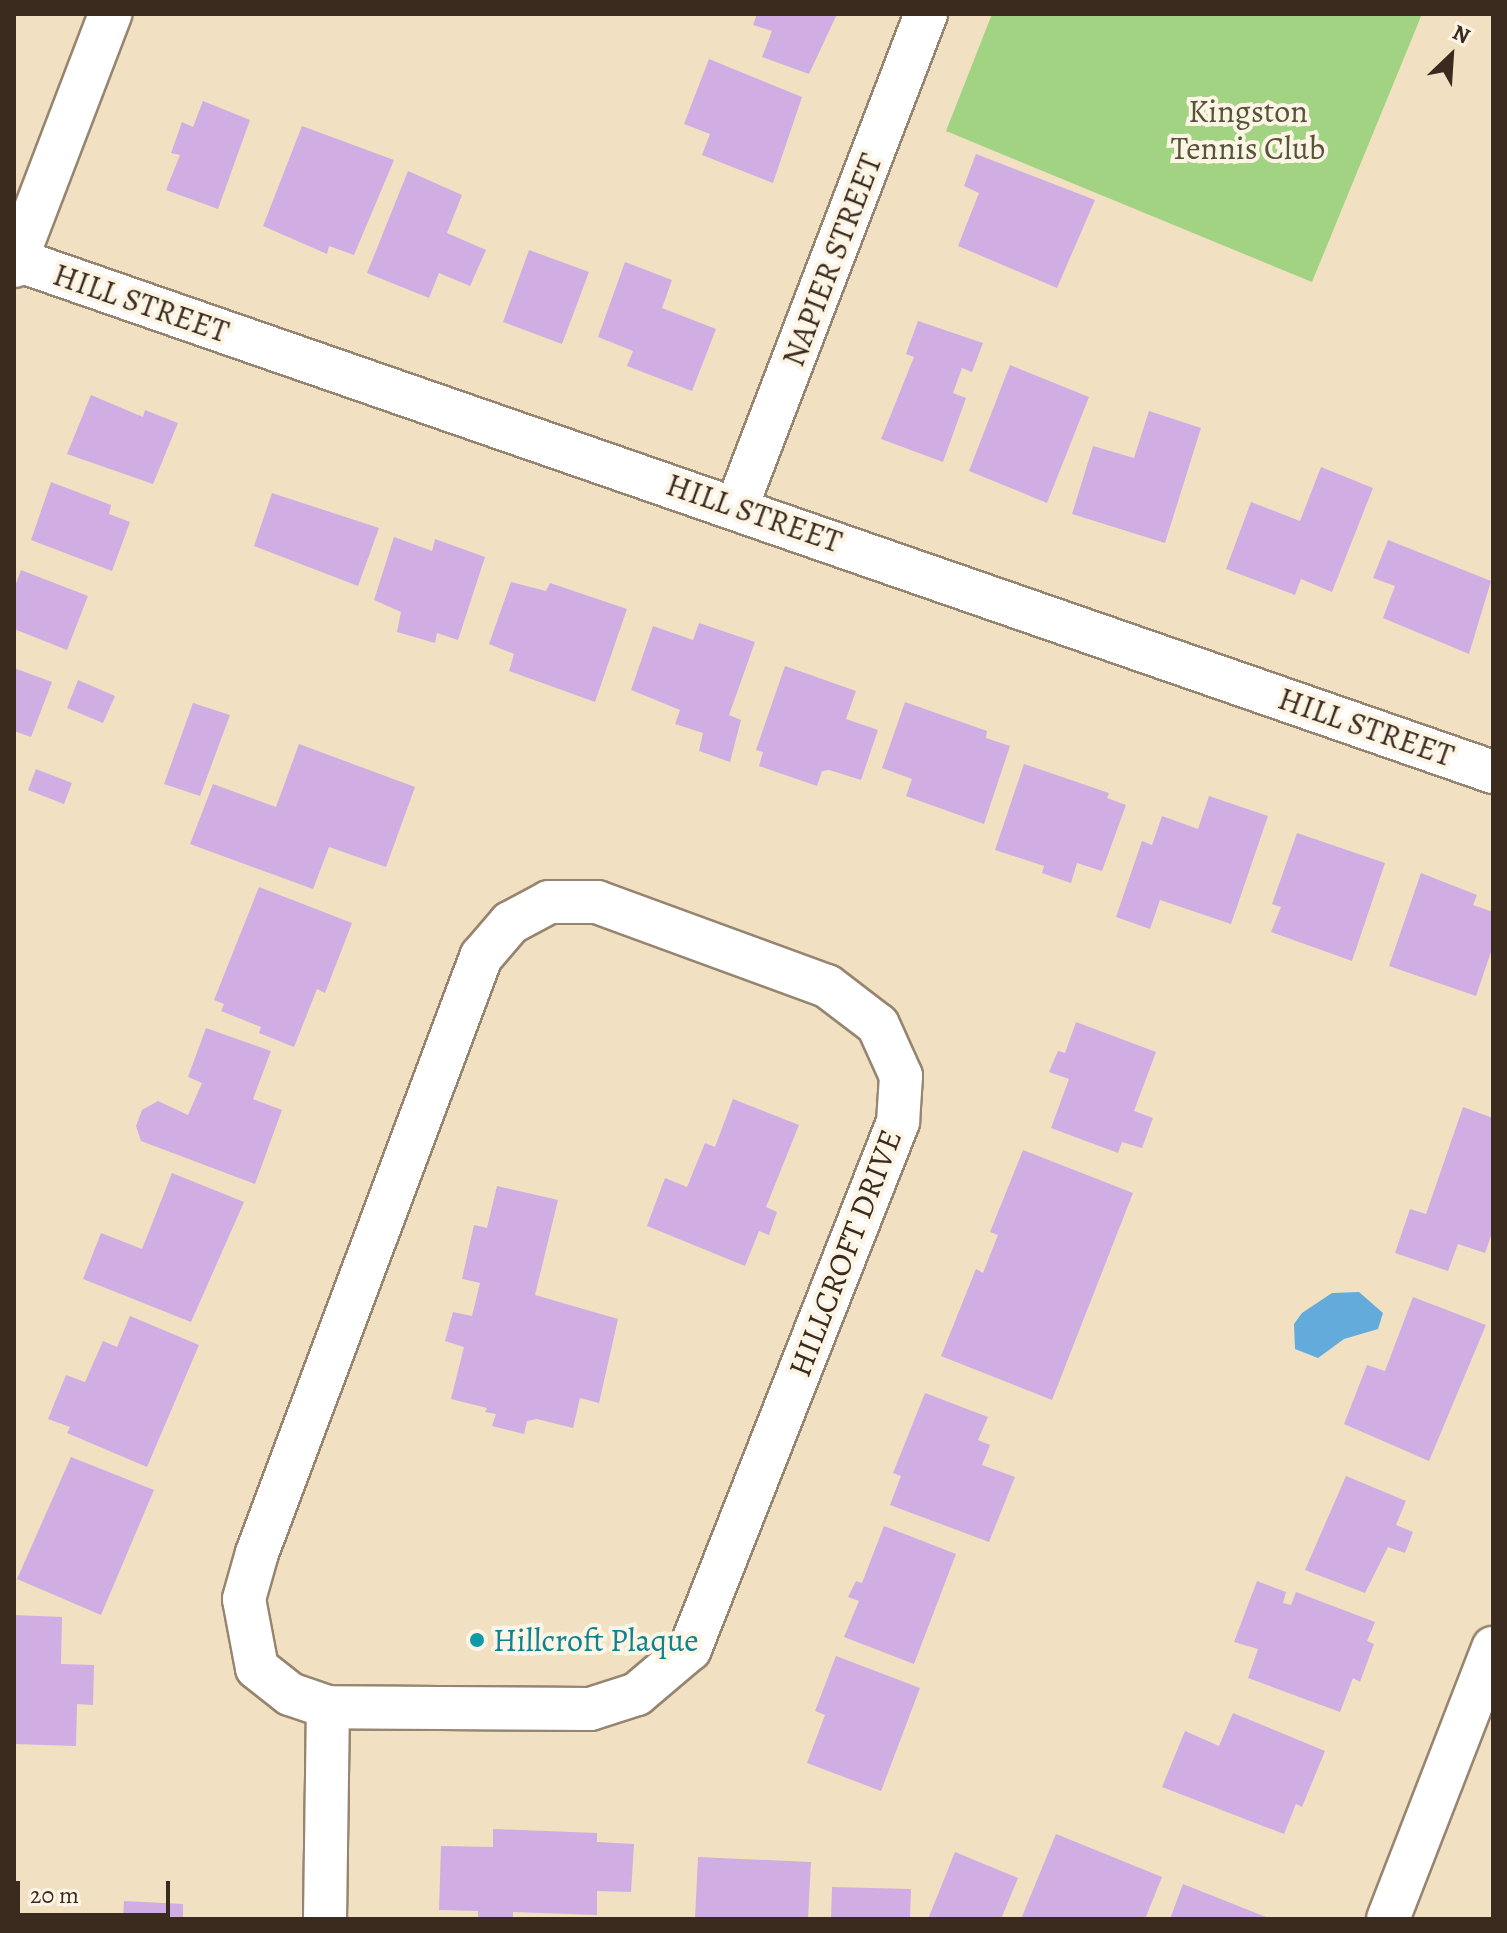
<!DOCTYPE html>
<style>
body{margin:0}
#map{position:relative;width:1507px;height:1933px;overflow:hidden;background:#f2e0c2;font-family:Alegreya,serif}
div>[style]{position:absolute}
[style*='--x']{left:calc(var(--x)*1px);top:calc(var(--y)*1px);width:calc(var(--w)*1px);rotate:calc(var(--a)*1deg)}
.green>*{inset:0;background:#a2d382}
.water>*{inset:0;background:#63abda}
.building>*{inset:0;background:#d0aee3}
.roads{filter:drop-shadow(2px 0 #968570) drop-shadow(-2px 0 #968570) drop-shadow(0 2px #968570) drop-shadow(0 -2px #968570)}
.minor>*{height:42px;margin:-21px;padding:0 21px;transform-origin:21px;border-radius:21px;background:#fff}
.dots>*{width:22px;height:22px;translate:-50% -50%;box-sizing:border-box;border:4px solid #fcf5e5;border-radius:50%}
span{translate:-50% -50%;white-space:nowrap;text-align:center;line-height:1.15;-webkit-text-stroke:8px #fcf5e5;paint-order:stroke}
.park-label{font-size:32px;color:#555437}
.street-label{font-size:32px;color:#3b2a1e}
.culture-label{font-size:32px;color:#0d838f}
.left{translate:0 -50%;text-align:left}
.frame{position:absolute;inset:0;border:16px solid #3b2a1e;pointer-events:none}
.north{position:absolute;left:1411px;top:16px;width:80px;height:80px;-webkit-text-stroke:6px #fcf5e5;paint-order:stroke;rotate:25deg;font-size:22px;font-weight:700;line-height:32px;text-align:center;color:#3b2a1e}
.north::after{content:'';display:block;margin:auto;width:28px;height:36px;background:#3b2a1e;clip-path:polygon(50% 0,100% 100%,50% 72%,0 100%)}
.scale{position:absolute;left:16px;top:1881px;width:154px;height:36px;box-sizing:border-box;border:4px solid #3b2a1e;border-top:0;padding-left:10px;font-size:24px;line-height:28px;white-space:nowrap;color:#3b2a1e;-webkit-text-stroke:6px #fcf5e5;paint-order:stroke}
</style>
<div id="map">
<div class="green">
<div style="clip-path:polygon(992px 14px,1422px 14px,1312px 282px,946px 131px)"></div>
</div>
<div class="water">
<div style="clip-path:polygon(1359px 1292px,1383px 1313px,1378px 1329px,1344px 1339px,1318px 1358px,1295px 1349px,1294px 1324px,1302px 1313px,1332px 1293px)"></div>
</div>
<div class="building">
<div style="clip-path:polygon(757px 14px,837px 14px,809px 74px,762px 57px,772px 31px,753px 25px)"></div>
<div style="clip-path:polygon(709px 59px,802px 97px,773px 183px,702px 155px,710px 134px,684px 124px)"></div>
<div style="clip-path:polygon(203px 101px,250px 120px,218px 209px,166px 190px,180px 155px,171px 153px,182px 122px,193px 127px)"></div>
<div style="clip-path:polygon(302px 126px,394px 160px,354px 255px,329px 246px,327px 254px,263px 226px)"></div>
<div style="clip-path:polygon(976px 154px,1095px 200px,1057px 288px,958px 246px,979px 193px,964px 186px)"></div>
<div style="clip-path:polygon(408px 171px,462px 195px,447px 233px,486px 250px,470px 286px,439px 273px,429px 298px,367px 273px)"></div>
<div style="clip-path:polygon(529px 250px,589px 272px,562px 344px,503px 322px)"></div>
<div style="clip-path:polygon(625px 262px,672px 280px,662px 308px,716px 329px,692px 391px,627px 366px,633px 351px,598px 337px)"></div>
<div style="clip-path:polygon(918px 321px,983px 343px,972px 372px,962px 368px,953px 393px,966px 398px,943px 462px,881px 439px,914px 357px,906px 354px)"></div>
<div style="clip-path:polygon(1010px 365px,1089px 397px,1047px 503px,969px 471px)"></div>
<div style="clip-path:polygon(91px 395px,143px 417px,145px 410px,178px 423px,153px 484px,67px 454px)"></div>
<div style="clip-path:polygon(1149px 411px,1201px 428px,1165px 543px,1072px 514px,1093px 446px,1134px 458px)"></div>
<div style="clip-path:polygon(1321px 467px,1373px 488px,1332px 592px,1301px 579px,1295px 595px,1226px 569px,1251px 502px,1300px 521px)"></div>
<div style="clip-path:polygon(51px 482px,111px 505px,109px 514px,130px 522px,112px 571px,31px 540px)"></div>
<div style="clip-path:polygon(272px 493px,379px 528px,358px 586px,254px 546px)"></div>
<div style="clip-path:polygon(394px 537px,432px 551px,435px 539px,485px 557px,458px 640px,437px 633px,435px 643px,397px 632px,401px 612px,374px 600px)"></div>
<div style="clip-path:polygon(1388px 540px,1491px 581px,1469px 654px,1383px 618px,1395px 586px,1373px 578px)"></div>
<div style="clip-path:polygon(21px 570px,88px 596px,67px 650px,14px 629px,14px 589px)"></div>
<div style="clip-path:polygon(511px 582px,546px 591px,550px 583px,627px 609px,595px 702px,509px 671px,514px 654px,489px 644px)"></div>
<div style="clip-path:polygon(699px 623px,755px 642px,729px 715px,741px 720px,730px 762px,699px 751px,703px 733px,675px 724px,680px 710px,631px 690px,653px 626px,693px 640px)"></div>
<div style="clip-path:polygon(785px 666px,856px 691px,846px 719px,878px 730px,861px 780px,829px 770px,822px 771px,817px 786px,759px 766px,763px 752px,756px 750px)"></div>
<div style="clip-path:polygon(14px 668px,52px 682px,31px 737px,14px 731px)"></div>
<div style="clip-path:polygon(78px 680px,115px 696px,103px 723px,67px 708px)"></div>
<div style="clip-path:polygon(905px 702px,987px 731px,986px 738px,1010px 746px,984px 824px,906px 796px,912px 779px,882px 768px)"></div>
<div style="clip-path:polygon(193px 703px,230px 715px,200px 796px,164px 784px)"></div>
<div style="clip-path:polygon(299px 744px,415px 787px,386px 867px,329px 847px,313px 889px,190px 844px,213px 784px,276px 807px)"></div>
<div style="clip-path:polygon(1024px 764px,1109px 793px,1107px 798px,1126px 805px,1102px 871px,1077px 863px,1071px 883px,1042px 873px,1044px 866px,995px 850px)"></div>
<div style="clip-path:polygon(36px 769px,72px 783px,64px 804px,28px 790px)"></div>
<div style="clip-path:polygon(1209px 796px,1268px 816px,1231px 924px,1160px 900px,1150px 929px,1116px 917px,1142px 841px,1152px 845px,1162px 816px,1198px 829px)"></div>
<div style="clip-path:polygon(1297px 833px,1385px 863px,1352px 961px,1271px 932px,1281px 907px,1272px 904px)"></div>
<div style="clip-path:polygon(1421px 873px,1477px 895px,1473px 905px,1493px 912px,1493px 946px,1476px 996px,1389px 966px)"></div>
<div style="clip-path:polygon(259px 887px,352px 923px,325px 993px,317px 989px,294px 1047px,259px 1033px,261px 1027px,221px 1011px,224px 1004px,214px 1000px)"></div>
<div style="clip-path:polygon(1076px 1022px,1156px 1052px,1134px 1111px,1153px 1118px,1142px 1148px,1122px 1142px,1118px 1153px,1051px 1128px,1069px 1079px,1049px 1072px,1058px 1051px,1065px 1053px)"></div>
<div style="clip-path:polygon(206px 1028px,271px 1051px,253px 1099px,282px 1110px,255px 1184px,141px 1141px,136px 1126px,142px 1110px,158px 1101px,188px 1115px,202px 1083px,188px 1077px)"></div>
<div style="clip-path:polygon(733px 1099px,799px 1125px,766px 1207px,777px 1212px,769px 1235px,759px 1231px,745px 1266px,647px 1226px,665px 1178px,687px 1187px,705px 1143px,715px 1147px)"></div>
<div style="clip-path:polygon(1463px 1107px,1493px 1118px,1493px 1230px,1485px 1253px,1458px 1244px,1448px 1271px,1395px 1253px,1410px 1209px,1426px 1214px)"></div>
<div style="clip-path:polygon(1023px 1150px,1133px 1193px,1052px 1400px,941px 1356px,976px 1269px,983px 1273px,998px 1235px,990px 1232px)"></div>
<div style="clip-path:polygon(172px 1173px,244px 1202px,191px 1322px,83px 1279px,101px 1233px,142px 1249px)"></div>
<div style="clip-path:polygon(497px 1186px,558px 1200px,535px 1295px,618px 1319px,599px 1403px,580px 1398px,573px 1428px,537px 1419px,527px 1421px,524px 1434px,492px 1426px,496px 1414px,485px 1412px,487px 1408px,451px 1399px,464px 1347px,445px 1341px,453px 1312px,472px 1316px,480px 1283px,462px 1279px,474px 1225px,487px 1228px)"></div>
<div style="clip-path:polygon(1413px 1297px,1486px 1325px,1429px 1461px,1344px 1424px,1367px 1365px,1385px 1371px)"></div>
<div style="clip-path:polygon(130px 1316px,199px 1345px,147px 1467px,67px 1433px,70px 1427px,48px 1419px,66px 1375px,85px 1382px,103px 1341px,117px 1347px)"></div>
<div style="clip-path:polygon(925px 1393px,988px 1417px,978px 1440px,990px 1445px,982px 1465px,1015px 1477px,989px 1542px,890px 1505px,901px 1476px,893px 1473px)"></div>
<div style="clip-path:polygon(71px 1457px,154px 1490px,101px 1615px,17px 1579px)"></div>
<div style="clip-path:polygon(1346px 1476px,1406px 1501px,1396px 1525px,1413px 1532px,1405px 1553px,1388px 1547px,1365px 1593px,1305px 1570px)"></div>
<div style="clip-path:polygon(884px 1526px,956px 1554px,914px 1664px,844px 1637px,859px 1601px,848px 1597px,856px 1581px,862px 1583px)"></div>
<div style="clip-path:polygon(1257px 1581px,1286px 1592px,1283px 1603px,1291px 1605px,1296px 1592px,1375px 1622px,1367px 1641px,1374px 1644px,1360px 1682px,1353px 1678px,1340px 1712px,1248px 1678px,1258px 1649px,1234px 1642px)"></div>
<div style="clip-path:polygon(14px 1615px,62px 1617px,61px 1664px,94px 1665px,93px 1705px,77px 1704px,76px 1746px,14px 1744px)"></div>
<div style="clip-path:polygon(836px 1656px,920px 1688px,881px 1791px,807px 1763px,825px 1715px,815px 1711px)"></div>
<div style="clip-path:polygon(1233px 1713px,1325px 1751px,1302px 1807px,1296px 1804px,1284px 1834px,1162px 1787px,1185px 1731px,1219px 1746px)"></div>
<div style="clip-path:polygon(493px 1829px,597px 1833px,597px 1842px,634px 1844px,631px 1892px,597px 1891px,597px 1915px,513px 1912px,513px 1919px,478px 1919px,478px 1911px,439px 1910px,441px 1846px,493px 1847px)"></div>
<div style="clip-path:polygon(1056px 1834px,1162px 1877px,1145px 1919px,1021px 1919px)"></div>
<div style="clip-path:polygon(955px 1852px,1018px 1878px,1001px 1919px,928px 1919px)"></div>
<div style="clip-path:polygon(698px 1857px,811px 1862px,808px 1919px,695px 1919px)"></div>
<div style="clip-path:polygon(1183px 1884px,1271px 1919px,1170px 1919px)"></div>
<div style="clip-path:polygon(832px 1887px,911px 1889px,910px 1919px,831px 1919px)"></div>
<div style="clip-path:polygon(124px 1901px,183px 1904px,183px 1919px,123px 1919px)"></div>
</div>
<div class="roads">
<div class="minor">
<div style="--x:14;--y:259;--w:1565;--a:19.13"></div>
<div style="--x:14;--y:266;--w:270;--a:-69.1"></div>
<div style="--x:737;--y:506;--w:527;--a:-68.99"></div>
<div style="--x:549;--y:902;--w:48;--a:0"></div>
<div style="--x:597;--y:902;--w:245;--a:20.1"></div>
<div style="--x:827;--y:986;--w:64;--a:37.4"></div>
<div style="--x:878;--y:1025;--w:56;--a:65.7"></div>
<div style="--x:901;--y:1076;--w:46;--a:93.7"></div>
<div style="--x:898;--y:1122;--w:567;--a:111.54"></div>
<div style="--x:690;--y:1649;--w:70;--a:139.7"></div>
<div style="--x:637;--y:1694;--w:49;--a:162.3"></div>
<div style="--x:590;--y:1709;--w:262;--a:-179.6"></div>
<div style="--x:328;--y:1707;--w:40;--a:-161.1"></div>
<div style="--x:290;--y:1694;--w:42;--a:-141.8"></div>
<div style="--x:257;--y:1668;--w:70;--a:-100.7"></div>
<div style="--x:244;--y:1599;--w:48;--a:-74.2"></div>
<div style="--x:257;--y:1553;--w:637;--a:-69.4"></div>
<div style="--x:481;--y:957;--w:45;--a:-49.5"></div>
<div style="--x:510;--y:923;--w:44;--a:-28.3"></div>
<div style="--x:325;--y:1919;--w:212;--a:-89.2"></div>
<div style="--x:1388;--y:1919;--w:291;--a:-68.8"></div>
</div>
</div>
<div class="dots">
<div style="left:477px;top:1640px;background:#0f9aa8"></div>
</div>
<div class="park-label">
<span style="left:1248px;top:130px">Kingston<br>Tennis Club</span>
</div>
<div class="street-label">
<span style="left:832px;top:260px;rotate:-69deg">NAPIER STREET</span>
<span style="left:141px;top:303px;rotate:19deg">HILL STREET</span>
<span style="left:754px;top:513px;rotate:19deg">HILL STREET</span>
<span style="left:1366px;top:727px;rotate:19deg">HILL STREET</span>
<span style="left:845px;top:1253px;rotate:-69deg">HILLCROFT DRIVE</span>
</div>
<div class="culture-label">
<span class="left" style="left:493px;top:1640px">Hillcroft Plaque</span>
</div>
<div class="frame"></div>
<div class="north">N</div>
<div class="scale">20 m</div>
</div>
